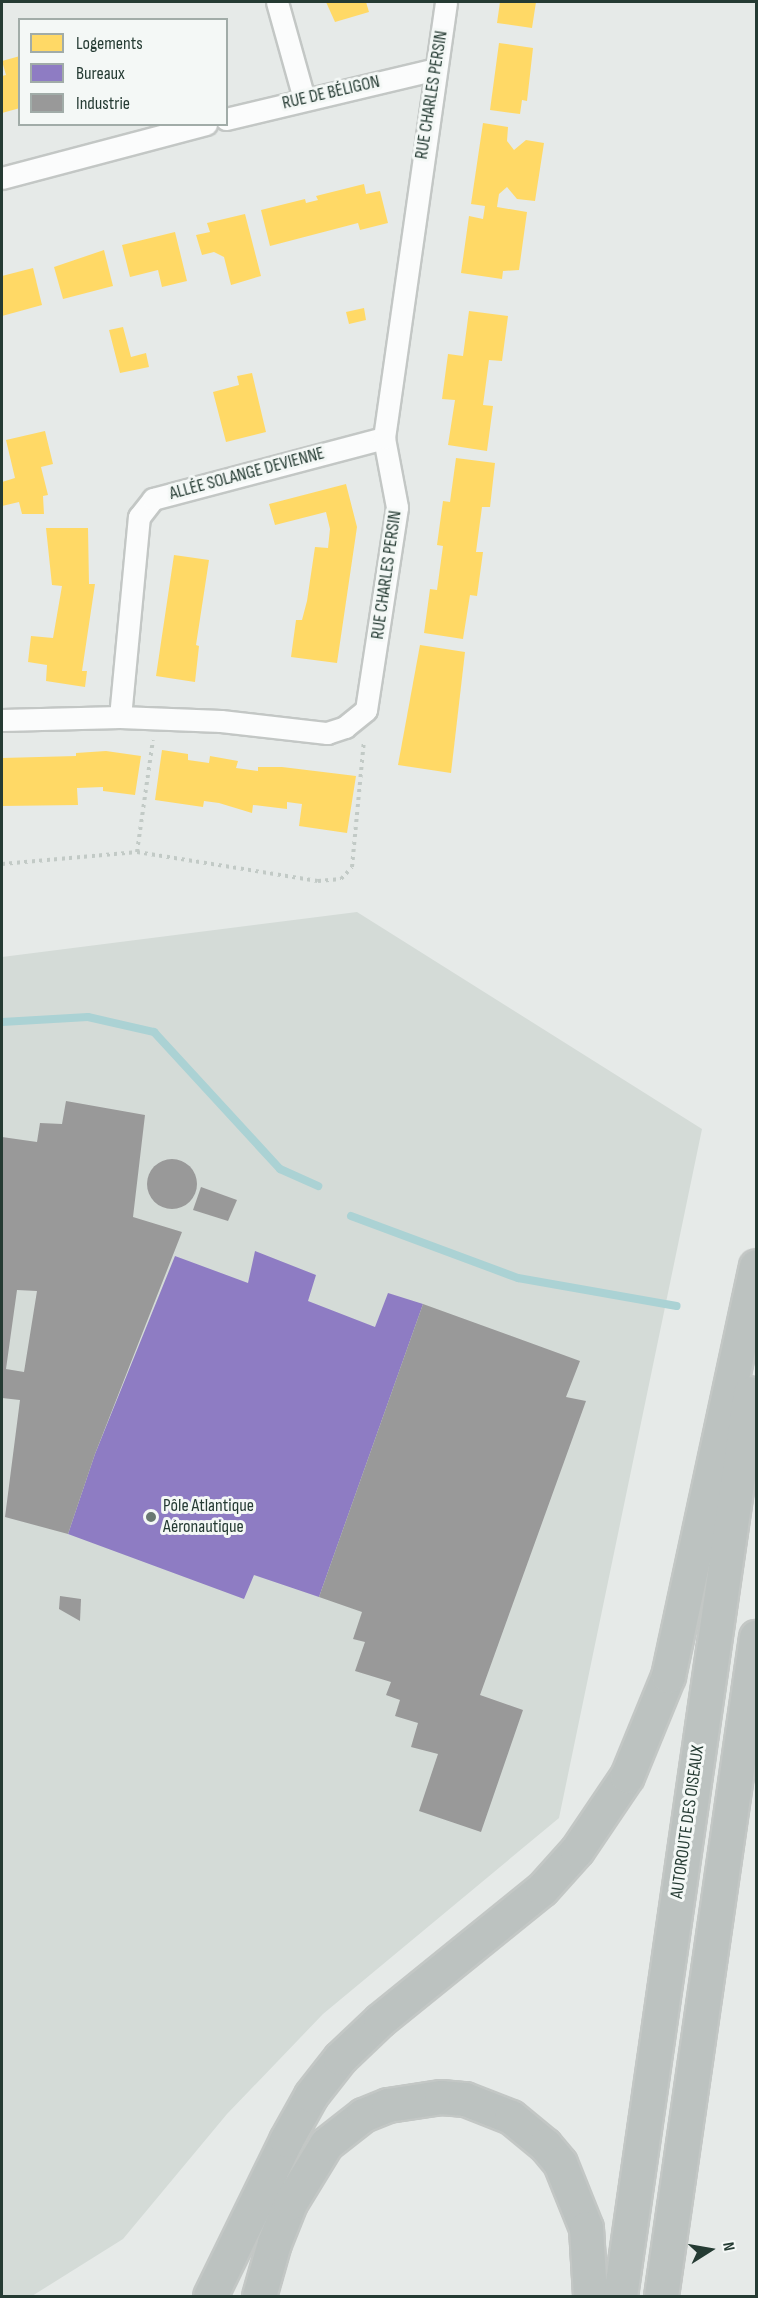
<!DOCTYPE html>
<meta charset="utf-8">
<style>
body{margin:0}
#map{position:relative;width:758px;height:2298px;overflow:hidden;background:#e6eae8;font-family:"Sofia Sans Condensed",sans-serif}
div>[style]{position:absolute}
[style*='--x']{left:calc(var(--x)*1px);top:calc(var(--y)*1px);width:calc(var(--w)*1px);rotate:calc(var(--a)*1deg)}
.built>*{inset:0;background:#d4dbd7}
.homes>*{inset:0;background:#ffd966}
.offices>*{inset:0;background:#8e7cc3}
.industry>*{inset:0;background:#999}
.round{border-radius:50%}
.stream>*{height:8px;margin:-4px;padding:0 4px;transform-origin:4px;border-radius:4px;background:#abd2d4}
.path>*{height:4px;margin-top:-2px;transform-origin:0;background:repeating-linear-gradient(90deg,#c2cac6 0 3px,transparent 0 7.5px)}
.roads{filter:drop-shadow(2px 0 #c3c7c5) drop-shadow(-2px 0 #c3c7c5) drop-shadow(0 2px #c3c7c5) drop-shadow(0 -2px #c3c7c5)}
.minor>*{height:21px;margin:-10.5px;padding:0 10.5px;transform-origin:10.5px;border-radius:10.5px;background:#fbfcfc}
.motorway>*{height:33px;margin:-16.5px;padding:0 16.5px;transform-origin:16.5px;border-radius:16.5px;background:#bcc2c0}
.dots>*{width:16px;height:16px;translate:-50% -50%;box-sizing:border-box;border:3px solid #f4f8f6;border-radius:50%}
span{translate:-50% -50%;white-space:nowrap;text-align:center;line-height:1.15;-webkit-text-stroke:6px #f4f8f6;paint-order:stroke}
.street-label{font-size:18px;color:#253b33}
.poi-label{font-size:18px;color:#253b33}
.left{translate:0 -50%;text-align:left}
.frame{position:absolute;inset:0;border:3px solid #253b33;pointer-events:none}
.legend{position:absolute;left:18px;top:18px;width:210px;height:108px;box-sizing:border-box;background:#f4f8f6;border:2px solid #a1aca8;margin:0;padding:8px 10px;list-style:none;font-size:18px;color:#253b33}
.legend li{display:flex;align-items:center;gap:12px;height:30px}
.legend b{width:30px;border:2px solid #a1aca8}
.north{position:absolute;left:680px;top:2220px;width:60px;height:60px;-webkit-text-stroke:4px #f4f8f6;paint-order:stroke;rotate:79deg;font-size:16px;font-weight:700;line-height:24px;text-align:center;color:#253b33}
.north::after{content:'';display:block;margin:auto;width:21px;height:27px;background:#253b33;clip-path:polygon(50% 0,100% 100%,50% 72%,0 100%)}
</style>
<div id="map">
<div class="built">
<div style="clip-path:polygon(357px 912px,702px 1129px,559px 1818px,323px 2014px,227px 2114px,123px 2239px,32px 2296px,2px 2296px,2px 957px)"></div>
</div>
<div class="homes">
<div style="clip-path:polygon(326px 2px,366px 2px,369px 12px,335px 22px)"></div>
<div style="clip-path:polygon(500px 2px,536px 2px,532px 28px,497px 23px)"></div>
<div style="clip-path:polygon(499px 43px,533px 48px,527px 101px,522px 100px,520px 114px,490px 110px)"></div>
<div style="clip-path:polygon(20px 56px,20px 108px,2px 113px,2px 76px,6px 75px,2px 61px)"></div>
<div style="clip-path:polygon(483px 123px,508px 127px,507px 141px,514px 150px,526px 140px,544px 143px,535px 201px,517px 199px,507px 187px,499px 194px,497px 207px,527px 212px,519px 270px,503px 271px,502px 279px,461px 273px,469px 216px,483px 219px,485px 206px,471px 204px)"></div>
<div style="clip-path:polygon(364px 184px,366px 194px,380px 191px,388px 223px,360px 230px,358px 223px,270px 246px,261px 210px,305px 199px,306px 203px,318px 200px,316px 196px)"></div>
<div style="clip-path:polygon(245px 214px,261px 276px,231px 285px,224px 257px,214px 252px,202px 255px,196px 235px,210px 232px,207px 223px)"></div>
<div style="clip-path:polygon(175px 232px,187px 281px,162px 287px,158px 270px,130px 277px,122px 245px)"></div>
<div style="clip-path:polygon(104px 250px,113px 286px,63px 299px,54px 267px)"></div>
<div style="clip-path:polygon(33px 268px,42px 305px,2px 316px,2px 276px)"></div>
<div style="clip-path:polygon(364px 308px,366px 320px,349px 324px,346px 312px)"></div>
<div style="clip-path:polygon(469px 311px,508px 316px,502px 361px,489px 360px,483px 405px,493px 406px,487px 451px,448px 445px,455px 400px,442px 399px,448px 354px,463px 356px)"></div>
<div style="clip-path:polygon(123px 327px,131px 357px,146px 353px,149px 367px,120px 373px,109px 330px)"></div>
<div style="clip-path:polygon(252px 373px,266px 432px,226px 442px,213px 392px,239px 385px,237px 376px)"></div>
<div style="clip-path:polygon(45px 431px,53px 464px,41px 467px,48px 495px,43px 496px,44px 514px,22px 514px,19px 502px,2px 506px,2px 482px,15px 478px,6px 440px)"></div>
<div style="clip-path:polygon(456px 458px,495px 463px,490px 507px,482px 507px,476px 552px,483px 552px,477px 596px,470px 595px,463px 639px,424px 633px,430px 589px,437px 590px,443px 546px,437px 545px,443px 501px,450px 502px)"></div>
<div style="clip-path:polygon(346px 484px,357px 527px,337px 663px,291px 657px,296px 620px,302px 620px,307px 601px,315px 547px,328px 548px,330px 529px,326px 512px,275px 525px,269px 504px)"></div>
<div style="clip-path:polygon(46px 528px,88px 528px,89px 584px,95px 584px,82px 671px,87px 671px,85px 687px,46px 681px,47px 665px,28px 662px,31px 636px,53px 638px,62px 586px,52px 585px)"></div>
<div style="clip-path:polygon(174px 555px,209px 560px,196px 645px,199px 646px,195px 682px,156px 676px)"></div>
<div style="clip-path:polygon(420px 645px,465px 652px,451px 773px,398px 765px)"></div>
<div style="clip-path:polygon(162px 750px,188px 754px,188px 760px,209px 763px,210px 756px,238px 761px,236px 768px,258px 771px,258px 767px,282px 767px,356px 776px,347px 833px,299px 826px,302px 804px,287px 802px,287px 809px,253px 805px,252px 813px,219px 803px,204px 801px,203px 807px,155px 800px)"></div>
<div style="clip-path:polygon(106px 751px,141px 756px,135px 795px,103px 791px,103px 787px,77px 788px,78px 805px,2px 806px,2px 758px,76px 756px,76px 753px)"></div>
</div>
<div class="offices">
<div style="clip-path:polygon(255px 1251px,316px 1275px,308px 1301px,375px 1327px,388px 1293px,423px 1304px,319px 1597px,254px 1575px,244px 1599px,68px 1534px,95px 1454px,175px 1256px,248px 1283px)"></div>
</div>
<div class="industry">
<div style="clip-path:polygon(evenodd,66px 1101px,145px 1115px,133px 1217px,182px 1232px,95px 1454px,68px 1534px,5px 1517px,20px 1400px,2px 1398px,2px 1137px,37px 1142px,40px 1123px,62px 1124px,66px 1101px,17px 1290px,37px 1291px,24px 1372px,6px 1369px,17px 1290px)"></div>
<div class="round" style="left:147px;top:1159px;width:50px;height:50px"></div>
<div style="clip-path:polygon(201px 1187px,237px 1200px,228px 1221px,193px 1210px)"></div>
<div style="clip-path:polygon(423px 1304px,580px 1361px,566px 1397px,586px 1401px,480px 1695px,523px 1710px,481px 1832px,419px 1811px,438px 1754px,411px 1747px,418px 1723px,395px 1716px,400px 1700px,386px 1695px,391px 1682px,355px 1671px,365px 1642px,353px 1639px,362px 1612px,319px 1597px)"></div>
<div style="clip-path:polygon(60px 1596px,81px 1599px,80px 1621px,59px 1609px)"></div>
</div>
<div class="stream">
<div style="--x:2;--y:1022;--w:86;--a:-3.3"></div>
<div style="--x:88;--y:1017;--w:68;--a:12.8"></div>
<div style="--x:154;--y:1032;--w:186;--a:47.4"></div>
<div style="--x:280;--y:1169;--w:42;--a:24.1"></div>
<div style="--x:351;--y:1216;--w:178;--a:20.4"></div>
<div style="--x:518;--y:1278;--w:161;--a:10"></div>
</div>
<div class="path">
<div style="--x:137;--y:852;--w:113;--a:-81.9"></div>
<div style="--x:2;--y:864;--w:136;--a:-5.1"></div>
<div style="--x:137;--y:852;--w:183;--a:9.1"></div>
<div style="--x:318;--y:881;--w:23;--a:-5"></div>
<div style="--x:341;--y:879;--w:16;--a:-47"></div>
<div style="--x:352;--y:867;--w:127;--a:-84.6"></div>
</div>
<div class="roads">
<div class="minor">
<div style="--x:277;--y:2;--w:101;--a:74.4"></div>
<div style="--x:226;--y:119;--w:216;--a:-13.4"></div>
<div style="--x:2;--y:178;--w:211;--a:-14.8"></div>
<div style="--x:120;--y:717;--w:201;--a:-84.6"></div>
<div style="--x:139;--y:517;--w:23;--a:-52"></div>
<div style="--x:153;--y:499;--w:239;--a:-14.8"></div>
<div style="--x:2;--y:720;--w:118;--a:-1.5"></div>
<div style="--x:120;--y:717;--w:101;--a:2.3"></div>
<div style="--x:221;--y:721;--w:107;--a:6.5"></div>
<div style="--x:327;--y:733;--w:19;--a:-18"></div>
<div style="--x:345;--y:727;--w:27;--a:-39"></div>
<div style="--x:366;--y:710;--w:205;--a:-81.3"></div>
<div style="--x:397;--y:507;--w:70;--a:-100.7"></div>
<div style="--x:384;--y:438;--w:440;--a:-81.9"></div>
</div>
<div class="motorway">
<div style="--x:210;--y:2296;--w:174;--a:-64"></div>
<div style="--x:286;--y:2140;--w:51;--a:-60.9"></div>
<div style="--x:311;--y:2095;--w:47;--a:-51.9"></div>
<div style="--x:340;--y:2058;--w:55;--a:-43.5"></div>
<div style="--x:380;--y:2020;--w:208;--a:-39"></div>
<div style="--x:542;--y:1889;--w:52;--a:-48.1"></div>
<div style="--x:577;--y:1850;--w:89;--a:-56"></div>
<div style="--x:627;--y:1776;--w:108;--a:-67.7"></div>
<div style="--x:668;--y:1676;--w:419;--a:-77.9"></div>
<div style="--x:259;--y:2296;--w:55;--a:-74.2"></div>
<div style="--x:274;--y:2243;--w:43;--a:-68.2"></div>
<div style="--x:290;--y:2203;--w:69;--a:-58.6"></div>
<div style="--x:326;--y:2144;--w:47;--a:-38.1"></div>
<div style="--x:363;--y:2115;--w:27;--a:-22"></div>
<div style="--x:388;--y:2105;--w:54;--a:-8.6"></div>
<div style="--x:441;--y:2097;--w:24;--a:5"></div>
<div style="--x:465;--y:2099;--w:49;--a:21.4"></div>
<div style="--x:511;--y:2117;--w:44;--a:39.5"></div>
<div style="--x:545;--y:2145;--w:23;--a:50"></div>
<div style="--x:560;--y:2163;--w:70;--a:68.2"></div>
<div style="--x:586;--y:2228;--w:68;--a:86.6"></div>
<div style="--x:620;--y:2296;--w:912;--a:-81.81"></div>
<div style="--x:661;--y:2296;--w:666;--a:-81.8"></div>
</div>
</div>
<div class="dots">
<div style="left:151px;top:1517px;background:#697872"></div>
</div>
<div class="street-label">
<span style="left:331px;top:93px;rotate:-13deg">RUE DE BÉLIGON</span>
<span style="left:432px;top:95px;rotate:-81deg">RUE CHARLES PERSIN</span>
<span style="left:247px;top:474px;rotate:-15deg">ALLÉE SOLANGE DEVIENNE</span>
<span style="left:387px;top:575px;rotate:-82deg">RUE CHARLES PERSIN</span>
<span style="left:688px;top:1822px;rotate:-82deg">AUTOROUTE DES OISEAUX</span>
</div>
<div class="poi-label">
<span class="left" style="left:163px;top:1517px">Pôle Atlantique<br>Aéronautique</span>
</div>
<div class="frame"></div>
<ul class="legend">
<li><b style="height:16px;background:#ffd966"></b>Logements</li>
<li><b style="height:16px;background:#8e7cc3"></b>Bureaux</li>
<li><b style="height:16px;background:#999"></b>Industrie</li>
</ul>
<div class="north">N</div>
</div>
